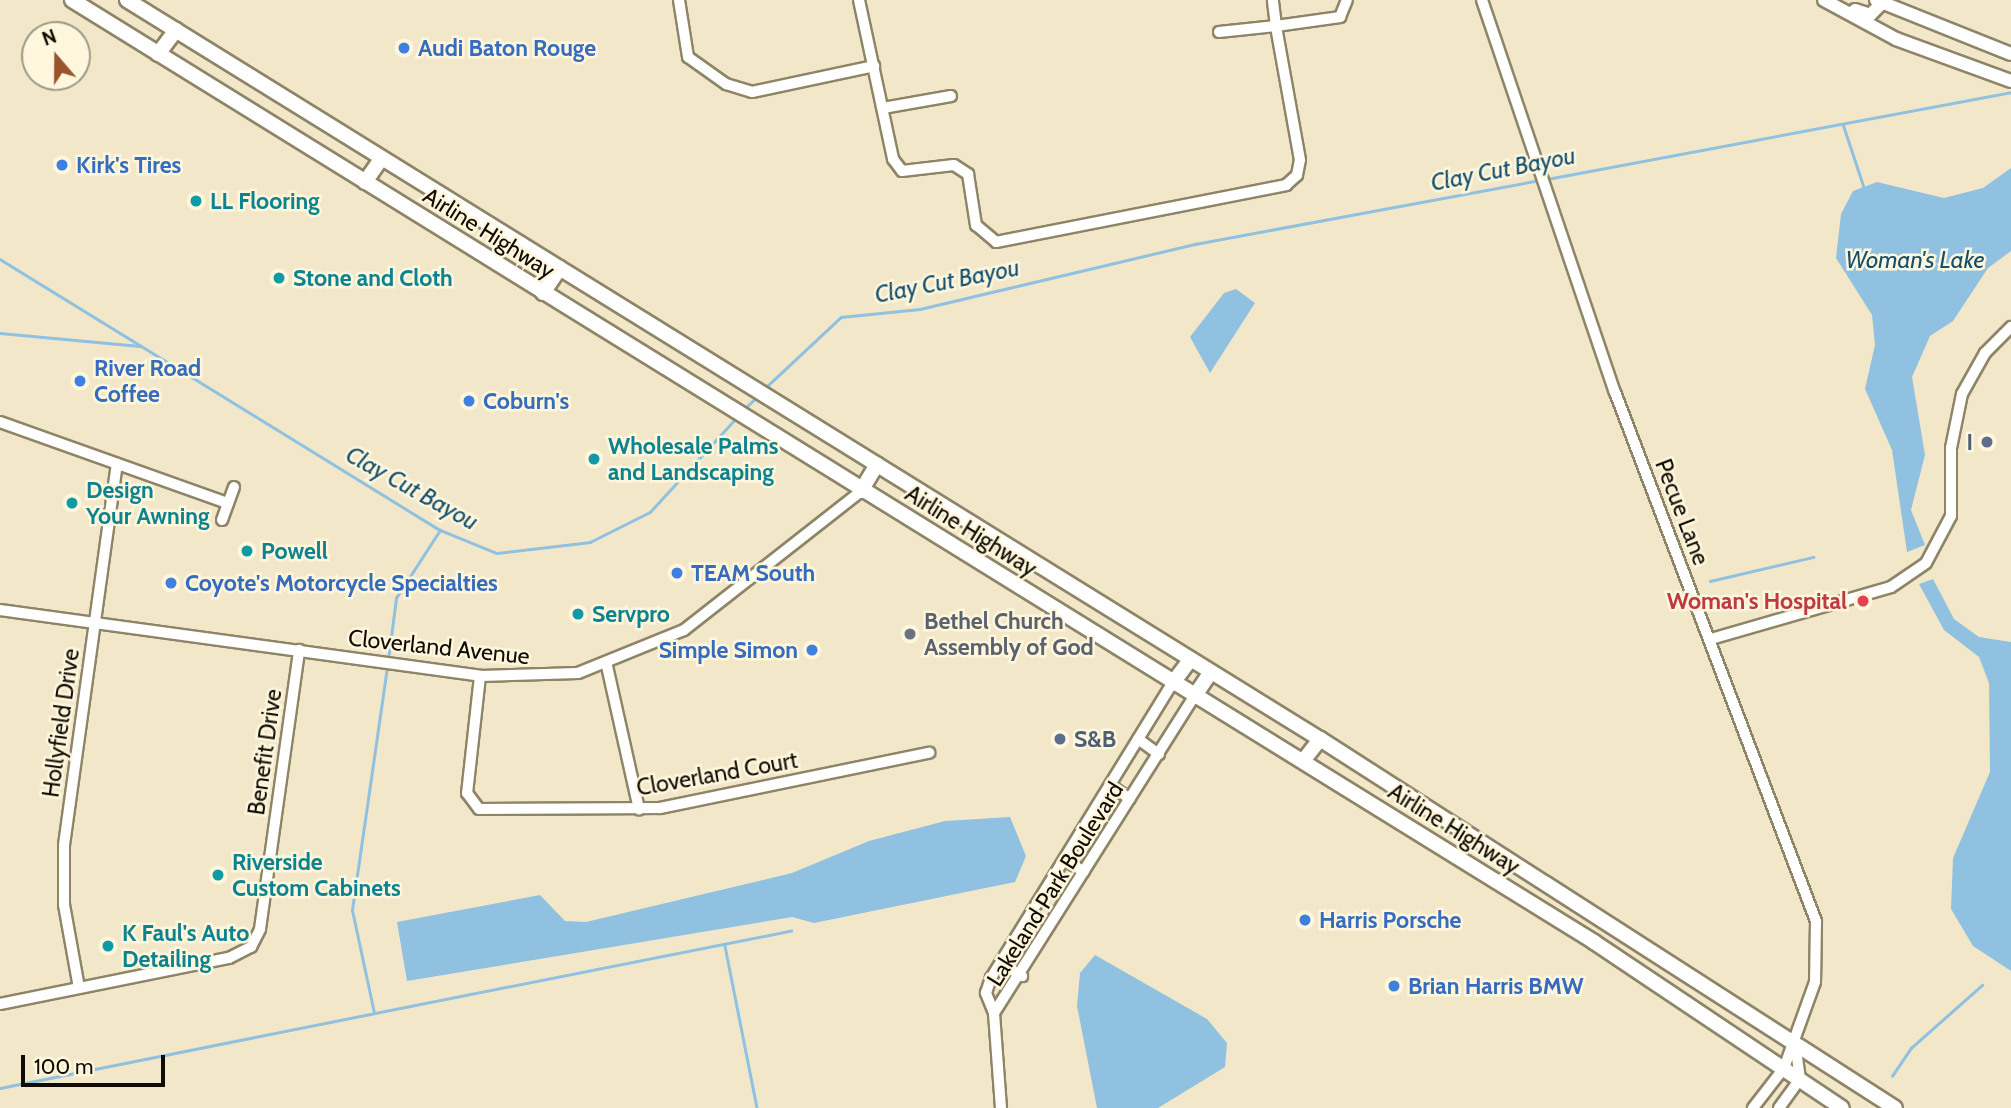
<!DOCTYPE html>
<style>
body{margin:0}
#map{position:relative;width:2011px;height:1108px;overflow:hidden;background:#f2e8c9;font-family:Cabin,sans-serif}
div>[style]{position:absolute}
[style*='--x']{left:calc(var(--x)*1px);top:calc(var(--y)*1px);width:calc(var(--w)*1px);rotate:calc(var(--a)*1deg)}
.water>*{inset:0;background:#90c1e0}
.stream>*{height:2.5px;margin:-1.25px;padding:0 1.25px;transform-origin:1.25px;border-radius:1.25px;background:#90c1e0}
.roads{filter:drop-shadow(2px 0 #8e8568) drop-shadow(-2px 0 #8e8568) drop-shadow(0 2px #8e8568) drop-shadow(0 -2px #8e8568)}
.minor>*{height:10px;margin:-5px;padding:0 5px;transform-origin:5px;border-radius:5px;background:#fff}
.major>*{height:12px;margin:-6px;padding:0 6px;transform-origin:6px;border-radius:6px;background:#fff}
.highway>*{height:14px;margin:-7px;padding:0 7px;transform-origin:7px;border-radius:7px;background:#fff}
.dots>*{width:19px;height:19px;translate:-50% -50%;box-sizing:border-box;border:4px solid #fef6dd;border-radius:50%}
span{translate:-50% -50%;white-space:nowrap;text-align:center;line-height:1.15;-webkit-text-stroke:5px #fef6dd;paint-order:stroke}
.shop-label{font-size:23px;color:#366cbe;font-weight:700}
.left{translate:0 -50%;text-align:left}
.right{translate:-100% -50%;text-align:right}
.culture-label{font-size:23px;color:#0d838f;font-weight:700}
.street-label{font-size:23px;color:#100c03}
.service-label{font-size:23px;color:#4e5e75;font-weight:700}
.health-label{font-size:23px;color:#be3a42;font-weight:700}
.worship-label{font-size:23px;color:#5b616d;font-weight:700}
.water-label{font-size:24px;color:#14506f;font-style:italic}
.north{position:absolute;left:21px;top:21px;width:70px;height:70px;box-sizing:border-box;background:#fef6dd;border:2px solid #9f9886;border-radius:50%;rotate:340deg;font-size:19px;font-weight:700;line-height:28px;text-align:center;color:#100c03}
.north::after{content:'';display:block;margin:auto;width:24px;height:32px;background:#9a542b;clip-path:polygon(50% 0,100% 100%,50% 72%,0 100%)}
.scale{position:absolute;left:21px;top:1055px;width:144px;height:32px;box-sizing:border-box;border:4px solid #100c03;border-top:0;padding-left:9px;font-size:21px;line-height:24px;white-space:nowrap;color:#100c03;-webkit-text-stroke:5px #fef6dd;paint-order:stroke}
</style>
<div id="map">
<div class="water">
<div style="clip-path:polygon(2011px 168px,2011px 251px,1988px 268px,1953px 321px,1930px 336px,1912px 377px,1925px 455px,1911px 510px,1925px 545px,1907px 552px,1892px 450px,1865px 389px,1875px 345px,1872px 315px,1836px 258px,1841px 214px,1853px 191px,1877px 182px,1944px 198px,1983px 188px)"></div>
<div style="clip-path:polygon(1236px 289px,1255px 303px,1210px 373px,1190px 337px,1224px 293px)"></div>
<div style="clip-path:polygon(1933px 579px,1954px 619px,1979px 637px,2011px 642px,2011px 971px,1973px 946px,1951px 909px,1953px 858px,1990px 772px,1989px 683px,1979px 657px,1944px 630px,1919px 584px)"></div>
<div style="clip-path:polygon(1010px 817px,1026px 856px,1015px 882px,814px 923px,792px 917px,407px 981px,397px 922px,540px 895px,565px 921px,586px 922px,792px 873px,869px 841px,945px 821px)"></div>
<div style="clip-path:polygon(1095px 955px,1207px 1019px,1227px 1043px,1225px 1067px,1158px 1108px,1097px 1108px,1077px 1006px,1080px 973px)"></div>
</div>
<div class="stream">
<div style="--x:1843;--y:124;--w:66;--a:71.6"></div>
<div style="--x:1547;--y:179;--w:472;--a:-10.6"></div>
<div style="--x:0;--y:259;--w:517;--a:31.63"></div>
<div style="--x:440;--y:530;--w:61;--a:22"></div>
<div style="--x:497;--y:553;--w:94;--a:-6.7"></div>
<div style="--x:590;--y:542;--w:67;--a:-26.6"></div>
<div style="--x:650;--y:512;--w:129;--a:-47.5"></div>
<div style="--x:0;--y:333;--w:140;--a:5.3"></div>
<div style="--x:764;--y:389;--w:105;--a:-43.1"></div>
<div style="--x:841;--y:317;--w:79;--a:-5.8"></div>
<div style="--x:920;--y:309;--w:283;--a:-13.3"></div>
<div style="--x:1195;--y:244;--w:352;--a:-10.5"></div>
<div style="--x:744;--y:409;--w:18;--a:-43"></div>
<div style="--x:1710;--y:581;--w:106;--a:-13.1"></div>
<div style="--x:388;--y:660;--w:63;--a:-82.6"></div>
<div style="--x:396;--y:598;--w:81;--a:-57.1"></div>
<div style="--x:725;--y:946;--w:165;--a:78.8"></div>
<div style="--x:375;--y:1013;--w:424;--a:-11.2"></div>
<div style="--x:1892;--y:1076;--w:34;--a:-56"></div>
<div style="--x:1911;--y:1048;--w:95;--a:-41.6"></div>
<div style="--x:0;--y:1088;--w:381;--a:-11.3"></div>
<div style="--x:374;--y:1013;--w:105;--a:-102.1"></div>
<div style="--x:352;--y:910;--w:246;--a:-81.8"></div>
</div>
<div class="roads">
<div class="minor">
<div style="--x:679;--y:0;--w:58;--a:81"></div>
<div style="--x:688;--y:57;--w:47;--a:35.4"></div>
<div style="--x:726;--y:84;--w:27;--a:17"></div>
<div style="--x:752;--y:92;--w:125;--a:-12"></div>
<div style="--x:859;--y:0;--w:163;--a:77.9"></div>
<div style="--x:893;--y:159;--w:15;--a:53"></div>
<div style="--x:902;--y:171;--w:52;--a:-6.6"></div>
<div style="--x:954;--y:165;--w:17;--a:33"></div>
<div style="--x:968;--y:174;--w:52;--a:81.1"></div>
<div style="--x:976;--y:225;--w:26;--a:40"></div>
<div style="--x:996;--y:242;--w:296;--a:-11.1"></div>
<div style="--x:1286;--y:185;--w:15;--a:-42"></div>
<div style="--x:1297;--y:175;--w:15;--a:-79"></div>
<div style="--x:1300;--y:160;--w:136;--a:-100.2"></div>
<div style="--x:1276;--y:26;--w:65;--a:-8"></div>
<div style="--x:1340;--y:17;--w:18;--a:-68"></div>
<div style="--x:1482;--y:0;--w:414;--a:71.3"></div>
<div style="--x:1615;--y:392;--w:566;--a:69.2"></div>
<div style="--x:1816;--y:921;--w:61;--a:90.9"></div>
<div style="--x:1815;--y:982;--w:91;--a:109.8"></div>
<div style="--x:1784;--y:1068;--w:51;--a:127.8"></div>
<div style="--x:1219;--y:32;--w:57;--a:-6"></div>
<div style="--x:1276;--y:26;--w:26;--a:-97"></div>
<div style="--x:883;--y:108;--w:69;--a:-10"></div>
<div style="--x:0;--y:422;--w:242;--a:19.6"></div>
<div style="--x:222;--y:520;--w:35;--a:-70"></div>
<div style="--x:0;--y:610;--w:485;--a:7.8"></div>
<div style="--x:480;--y:676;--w:98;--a:-1.8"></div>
<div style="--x:578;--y:673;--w:114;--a:-22.1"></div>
<div style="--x:684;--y:630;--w:225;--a:-38.1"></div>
<div style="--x:1711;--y:639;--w:187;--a:-16.1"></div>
<div style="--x:1891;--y:587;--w:42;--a:-34.4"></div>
<div style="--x:1926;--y:563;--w:53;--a:-62"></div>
<div style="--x:1951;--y:516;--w:68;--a:-90"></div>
<div style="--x:1951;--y:448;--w:55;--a:-78.5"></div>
<div style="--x:1962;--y:394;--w:47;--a:-60.7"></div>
<div style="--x:1985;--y:353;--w:37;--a:-45"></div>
<div style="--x:607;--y:666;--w:147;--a:77.4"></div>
<div style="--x:480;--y:676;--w:118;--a:96.3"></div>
<div style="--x:467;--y:793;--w:20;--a:53"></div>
<div style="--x:479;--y:809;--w:181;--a:-0.3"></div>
<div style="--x:660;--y:808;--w:275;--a:-11.6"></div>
<div style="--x:1138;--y:739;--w:26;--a:36"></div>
<div style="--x:1110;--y:785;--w:24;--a:35"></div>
<div style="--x:1065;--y:860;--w:22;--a:32"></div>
<div style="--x:1001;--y:963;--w:25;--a:32"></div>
<div style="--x:79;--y:988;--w:84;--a:-100.2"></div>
<div style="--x:64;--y:905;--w:60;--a:-90"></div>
<div style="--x:64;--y:845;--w:385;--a:-82.1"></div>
<div style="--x:0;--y:1004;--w:234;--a:-11.4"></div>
<div style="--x:229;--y:958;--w:25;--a:-27"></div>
<div style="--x:251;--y:947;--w:20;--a:-63"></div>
<div style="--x:260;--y:929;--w:282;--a:-82"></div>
<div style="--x:994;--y:1013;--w:22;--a:-112"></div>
<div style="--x:986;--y:993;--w:16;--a:-72"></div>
<div style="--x:991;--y:978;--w:345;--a:-58.4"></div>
<div style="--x:994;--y:1013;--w:374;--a:-57.7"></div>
<div style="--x:994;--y:1013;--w:95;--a:85.8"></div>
<div style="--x:1779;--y:1108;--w:36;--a:-54"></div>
<div style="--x:1800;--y:1079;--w:37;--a:-98"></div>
</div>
<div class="major">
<div style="--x:1824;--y:0;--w:82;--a:28.4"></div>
<div style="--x:1896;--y:39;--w:122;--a:20.1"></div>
<div style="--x:1876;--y:0;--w:145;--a:21.8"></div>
<div style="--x:1855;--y:10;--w:16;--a:18"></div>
<div style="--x:1870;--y:15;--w:17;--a:-45"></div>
</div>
<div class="highway">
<div style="--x:72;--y:0;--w:1790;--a:31.75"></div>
<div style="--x:1594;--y:942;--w:298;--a:33.8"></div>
<div style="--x:127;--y:0;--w:1403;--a:31.78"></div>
<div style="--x:1320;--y:739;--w:683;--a:32.69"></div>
<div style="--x:158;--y:54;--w:30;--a:-53"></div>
<div style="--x:365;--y:182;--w:29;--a:-55"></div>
<div style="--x:543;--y:293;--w:30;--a:-56"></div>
<div style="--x:861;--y:491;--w:31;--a:-59"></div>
<div style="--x:1172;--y:684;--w:31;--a:-53"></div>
<div style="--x:1194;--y:697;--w:30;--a:-56"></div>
<div style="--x:1303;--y:761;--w:28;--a:-52"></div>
</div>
</div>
<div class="dots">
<div style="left:404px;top:48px;background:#3f7fe0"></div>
<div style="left:62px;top:165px;background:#3f7fe0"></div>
<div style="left:196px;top:201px;background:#0f9aa8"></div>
<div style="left:279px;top:278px;background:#0f9aa8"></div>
<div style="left:80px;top:381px;background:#3f7fe0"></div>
<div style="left:469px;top:401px;background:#3f7fe0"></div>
<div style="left:1987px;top:442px;background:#5c6f8a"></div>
<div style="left:594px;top:459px;background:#0f9aa8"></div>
<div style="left:72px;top:503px;background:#0f9aa8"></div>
<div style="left:247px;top:551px;background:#0f9aa8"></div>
<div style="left:677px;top:573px;background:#3f7fe0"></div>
<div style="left:171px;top:583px;background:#3f7fe0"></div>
<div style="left:1863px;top:601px;background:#e0444e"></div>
<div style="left:578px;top:614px;background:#0f9aa8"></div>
<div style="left:910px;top:634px;background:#6b7280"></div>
<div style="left:812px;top:650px;background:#3f7fe0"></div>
<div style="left:1060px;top:739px;background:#5c6f8a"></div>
<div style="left:218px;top:875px;background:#0f9aa8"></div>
<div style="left:1305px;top:920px;background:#3f7fe0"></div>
<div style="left:108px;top:946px;background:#0f9aa8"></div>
<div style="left:1394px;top:986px;background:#3f7fe0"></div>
</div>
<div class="shop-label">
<span class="left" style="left:418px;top:48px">Audi Baton Rouge</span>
<span class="left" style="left:76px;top:165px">Kirk's Tires</span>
<span class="left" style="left:94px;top:381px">River Road<br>Coffee</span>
<span class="left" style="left:483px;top:401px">Coburn's</span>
<span class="left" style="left:691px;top:573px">TEAM South</span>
<span class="left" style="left:185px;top:583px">Coyote's Motorcycle Specialties</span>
<span class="right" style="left:798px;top:650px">Simple Simon</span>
<span class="left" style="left:1319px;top:920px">Harris Porsche</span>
<span class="left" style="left:1408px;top:986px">Brian Harris BMW</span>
</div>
<div class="culture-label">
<span class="left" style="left:210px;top:201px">LL Flooring</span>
<span class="left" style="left:293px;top:278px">Stone and Cloth</span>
<span class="left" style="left:608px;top:459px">Wholesale Palms<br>and Landscaping</span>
<span class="left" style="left:86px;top:503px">Design<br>Your Awning</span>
<span class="left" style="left:261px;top:551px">Powell</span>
<span class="left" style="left:592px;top:614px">Servpro</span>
<span class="left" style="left:232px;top:875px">Riverside<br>Custom Cabinets</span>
<span class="left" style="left:122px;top:946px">K Faul's Auto<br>Detailing</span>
</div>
<div class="street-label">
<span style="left:489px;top:233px;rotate:32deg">Airline Highway</span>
<span style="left:1682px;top:512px;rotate:69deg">Pecue Lane</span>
<span style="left:971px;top:531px;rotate:32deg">Airline Highway</span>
<span style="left:439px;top:647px;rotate:6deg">Cloverland Avenue</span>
<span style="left:61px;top:723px;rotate:-82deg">Hollyfield Drive</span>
<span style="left:265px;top:752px;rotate:-82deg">Benefit Drive</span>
<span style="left:717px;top:774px;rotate:-10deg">Cloverland Court</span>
<span style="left:1454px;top:829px;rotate:32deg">Airline Highway</span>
<span style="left:1055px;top:884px;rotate:-58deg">Lakeland Park Boulevard</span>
</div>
<div class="service-label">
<span class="right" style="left:1973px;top:442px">I</span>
<span class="left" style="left:1074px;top:739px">S&amp;B</span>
</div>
<div class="health-label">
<span class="right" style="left:1847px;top:601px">Woman's Hospital</span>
</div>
<div class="worship-label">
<span class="left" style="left:924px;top:634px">Bethel Church<br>Assembly of God</span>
</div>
<div class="water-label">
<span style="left:1503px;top:169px;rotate:-11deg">Clay Cut Bayou</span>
<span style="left:1915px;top:260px">Woman's Lake</span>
<span style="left:947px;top:281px;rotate:-11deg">Clay Cut Bayou</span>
<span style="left:412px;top:488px;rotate:29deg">Clay Cut Bayou</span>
</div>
<div class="north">N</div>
<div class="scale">100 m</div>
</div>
